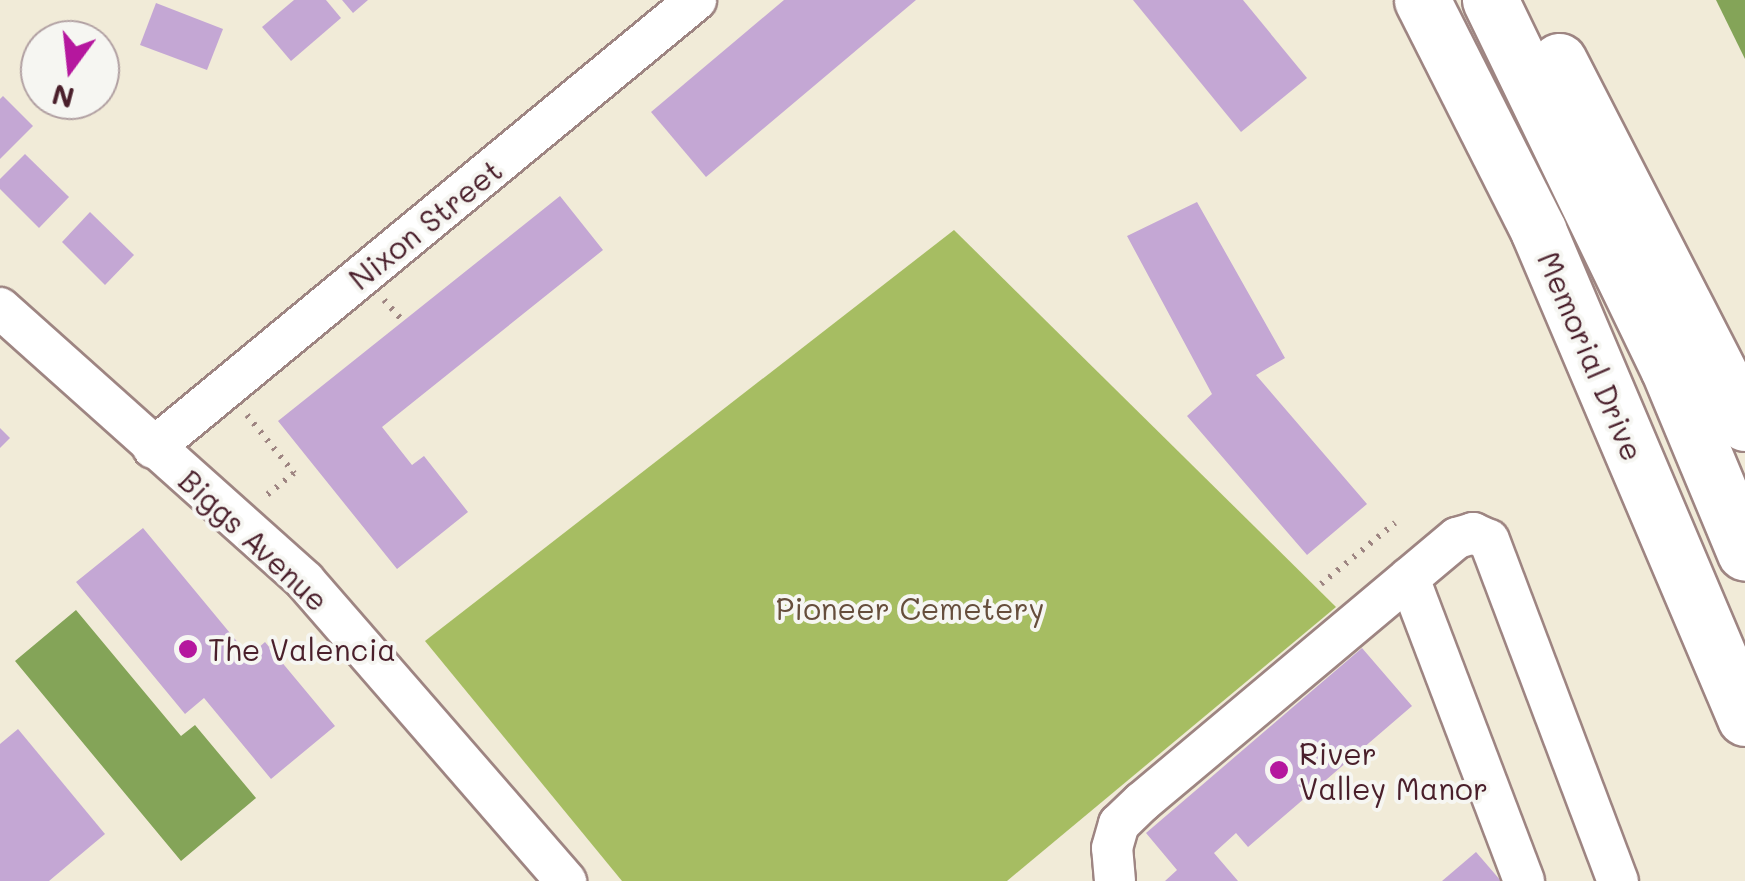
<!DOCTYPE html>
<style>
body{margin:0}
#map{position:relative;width:1745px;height:881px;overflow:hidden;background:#f1ebd8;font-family:Mali,sans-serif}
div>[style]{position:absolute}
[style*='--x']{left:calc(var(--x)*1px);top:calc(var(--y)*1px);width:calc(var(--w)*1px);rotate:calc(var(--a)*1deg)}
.green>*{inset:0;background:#a6bd62}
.forest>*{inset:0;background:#84a458}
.building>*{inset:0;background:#c4a7d4}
.path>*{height:6px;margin-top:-3px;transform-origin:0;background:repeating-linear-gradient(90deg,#9e8582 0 2.5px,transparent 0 10.5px)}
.roads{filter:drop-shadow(2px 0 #9e8582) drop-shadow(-2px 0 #9e8582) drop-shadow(0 2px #9e8582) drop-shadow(0 -2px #9e8582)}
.minor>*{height:40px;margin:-20px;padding:0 20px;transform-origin:20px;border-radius:20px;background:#fff}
.highway>*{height:55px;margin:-27.5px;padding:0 27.5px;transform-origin:27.5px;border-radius:27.5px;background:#fff}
.dots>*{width:28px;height:28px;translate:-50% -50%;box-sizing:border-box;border:5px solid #f6f6f2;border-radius:50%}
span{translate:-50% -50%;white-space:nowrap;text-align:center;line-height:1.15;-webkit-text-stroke:8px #f6f6f2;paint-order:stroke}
.street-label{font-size:30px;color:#4a1f2b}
.park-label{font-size:30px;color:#664e3c}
.poi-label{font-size:30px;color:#4a1f2b}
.left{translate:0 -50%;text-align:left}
.north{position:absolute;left:20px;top:20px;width:100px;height:100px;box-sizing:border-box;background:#f6f6f2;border:2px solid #b1a0a2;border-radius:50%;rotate:195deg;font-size:28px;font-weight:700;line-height:40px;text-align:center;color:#4a1f2b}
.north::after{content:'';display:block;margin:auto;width:35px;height:45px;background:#b5179e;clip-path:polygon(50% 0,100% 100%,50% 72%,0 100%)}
</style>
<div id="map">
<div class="green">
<div style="clip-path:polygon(954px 230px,1336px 607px,1007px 881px,622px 881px,425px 641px)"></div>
</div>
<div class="forest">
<div style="clip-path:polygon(1716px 0,1745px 0,1745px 59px)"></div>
<div style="clip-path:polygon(76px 610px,181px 736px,195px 725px,256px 798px,181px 861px,15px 661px)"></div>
</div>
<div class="building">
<div style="clip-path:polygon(294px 0,326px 0,341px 18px,291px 61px,262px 27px)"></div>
<div style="clip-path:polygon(342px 0,368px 0,353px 13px)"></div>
<div style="clip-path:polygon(784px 0,916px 0,706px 177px,651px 112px)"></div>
<div style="clip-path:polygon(1133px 0,1243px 0,1307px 78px,1241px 132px)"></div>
<div style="clip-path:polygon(156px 3px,223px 29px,207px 70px,140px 45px)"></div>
<div style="clip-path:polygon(3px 96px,33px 126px,0 159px,0 99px)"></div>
<div style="clip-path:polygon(25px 154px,69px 197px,39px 228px,0 189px,0 179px)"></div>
<div style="clip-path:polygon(560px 196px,603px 250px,382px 427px,412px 465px,424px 456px,468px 512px,397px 569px,278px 421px)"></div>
<div style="clip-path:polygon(1197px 202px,1285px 358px,1256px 375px,1367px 504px,1307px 555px,1187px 416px,1212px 394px,1127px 236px)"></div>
<div style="clip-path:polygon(90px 212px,134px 255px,105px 285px,62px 242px)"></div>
<div style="clip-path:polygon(0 428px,10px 438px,0 448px)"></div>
<div style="clip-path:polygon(143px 528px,249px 656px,265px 642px,335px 726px,271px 779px,204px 698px,185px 714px,76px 582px)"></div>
<div style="clip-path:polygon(1362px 648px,1412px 706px,1248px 847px,1236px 833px,1214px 853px,1238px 881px,1165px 881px,1177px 870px,1146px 833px)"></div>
<div style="clip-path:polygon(18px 729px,105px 834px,49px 881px,0 881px,0 744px)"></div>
<div style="clip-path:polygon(1476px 852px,1501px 881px,1442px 881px)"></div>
</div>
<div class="path">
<div style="--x:384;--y:300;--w:28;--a:48"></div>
<div style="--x:247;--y:415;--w:75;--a:51"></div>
<div style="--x:294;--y:473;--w:38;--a:141"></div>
<div style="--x:1321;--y:584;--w:96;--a:-39.5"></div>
</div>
<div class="roads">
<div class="minor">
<div style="--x:0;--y:308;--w:409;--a:41.8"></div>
<div style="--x:305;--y:581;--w:398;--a:49"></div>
<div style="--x:153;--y:448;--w:704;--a:-39.52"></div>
<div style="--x:1409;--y:578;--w:324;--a:69.2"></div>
<div style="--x:1115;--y:881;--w:33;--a:-95"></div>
<div style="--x:1112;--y:848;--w:25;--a:-74"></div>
<div style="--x:1119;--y:824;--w:32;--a:-44"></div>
<div style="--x:1142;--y:802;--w:411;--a:-40"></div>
<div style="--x:1457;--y:538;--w:17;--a:-17"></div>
<div style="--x:1473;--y:533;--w:17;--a:24"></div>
<div style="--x:1489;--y:540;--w:365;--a:69.3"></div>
</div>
<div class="highway">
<div style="--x:1422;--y:0;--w:258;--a:63.2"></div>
<div style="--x:1538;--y:230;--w:530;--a:67.01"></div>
<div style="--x:1490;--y:0;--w:409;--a:64.2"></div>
<div style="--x:1668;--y:368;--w:200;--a:67.4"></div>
<div style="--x:1559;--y:61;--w:407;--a:62.8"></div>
</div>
</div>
<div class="dots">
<div style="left:188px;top:649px;background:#b5179e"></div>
<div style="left:1279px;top:770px;background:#b5179e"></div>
</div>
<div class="street-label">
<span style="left:425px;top:224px;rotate:-39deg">Nixon Street</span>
<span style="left:1591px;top:356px;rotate:67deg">Memorial Drive</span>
<span style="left:254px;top:540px;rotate:43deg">Biggs Avenue</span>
</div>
<div class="park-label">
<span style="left:910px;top:608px">Pioneer Cemetery</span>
</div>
<div class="poi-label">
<span class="left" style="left:208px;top:649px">The Valencia</span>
<span class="left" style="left:1299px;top:770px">River<br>Valley Manor</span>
</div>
<div class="north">N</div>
</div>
